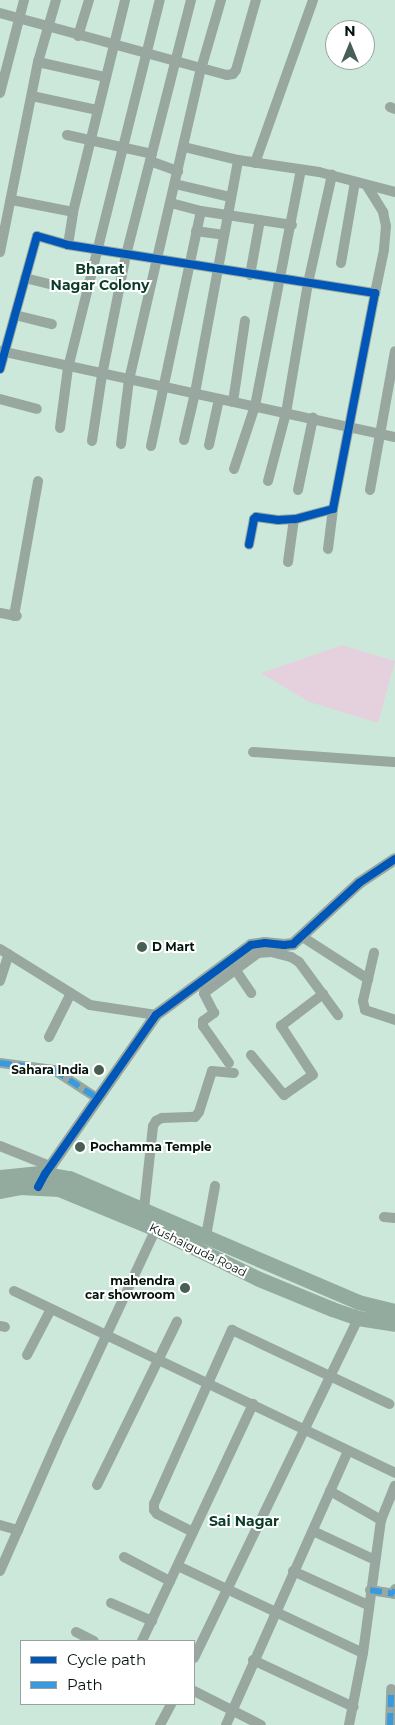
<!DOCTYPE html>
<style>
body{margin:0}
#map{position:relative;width:395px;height:1725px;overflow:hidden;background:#cce8da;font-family:Montserrat,sans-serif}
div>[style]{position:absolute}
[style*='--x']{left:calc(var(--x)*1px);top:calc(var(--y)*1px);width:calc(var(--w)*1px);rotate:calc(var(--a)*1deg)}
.green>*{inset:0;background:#e5d1de}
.minor>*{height:10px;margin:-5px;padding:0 5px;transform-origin:5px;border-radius:5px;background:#98a8a0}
.tertiary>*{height:12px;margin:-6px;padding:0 6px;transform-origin:6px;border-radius:6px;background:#98a8a0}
.primary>*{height:15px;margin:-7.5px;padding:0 7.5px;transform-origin:7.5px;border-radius:7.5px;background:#93aa9e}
.quiet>*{height:6px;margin-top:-3px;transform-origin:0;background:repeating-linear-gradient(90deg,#399ade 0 12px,transparent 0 18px)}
.cycleway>*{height:8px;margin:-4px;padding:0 4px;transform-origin:4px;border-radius:4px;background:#0057b8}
.dots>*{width:14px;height:14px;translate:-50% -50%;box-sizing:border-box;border:2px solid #fff;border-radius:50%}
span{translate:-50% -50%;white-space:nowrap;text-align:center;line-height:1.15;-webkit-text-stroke:4px #fff;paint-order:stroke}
.poi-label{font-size:12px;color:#03140c;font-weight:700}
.left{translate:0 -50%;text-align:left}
.right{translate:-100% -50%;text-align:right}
.street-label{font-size:12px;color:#03140c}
.neighbourhood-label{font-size:14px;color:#0b3c29;font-weight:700}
.legend{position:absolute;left:20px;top:1640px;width:175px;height:65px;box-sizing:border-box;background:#fff;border:1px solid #9aa19e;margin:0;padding:6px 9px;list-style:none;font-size:15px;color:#03140c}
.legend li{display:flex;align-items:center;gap:10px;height:25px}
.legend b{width:25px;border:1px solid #9aa19e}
.north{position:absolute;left:325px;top:20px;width:50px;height:50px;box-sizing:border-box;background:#fff;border:1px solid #9aa19e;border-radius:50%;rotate:0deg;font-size:14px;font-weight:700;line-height:20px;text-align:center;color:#03140c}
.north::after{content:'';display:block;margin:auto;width:18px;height:22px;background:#495e54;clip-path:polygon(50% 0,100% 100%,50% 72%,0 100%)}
</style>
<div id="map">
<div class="green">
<div style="clip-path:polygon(342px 645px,395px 661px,378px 723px,309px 702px,261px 673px)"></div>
</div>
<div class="minor">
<div style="--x:0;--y:13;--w:235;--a:15.3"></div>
<div style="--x:227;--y:75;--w:6;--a:-9"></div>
<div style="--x:233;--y:74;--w:5;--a:-53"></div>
<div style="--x:236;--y:70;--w:73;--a:-74.1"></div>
<div style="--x:78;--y:36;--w:38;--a:-73"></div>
<div style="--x:38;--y:62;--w:69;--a:12.6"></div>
<div style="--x:0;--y:93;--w:96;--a:-75.5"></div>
<div style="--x:32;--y:96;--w:66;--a:12.2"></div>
<div style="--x:390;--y:107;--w:5;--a:22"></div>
<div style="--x:67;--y:135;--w:87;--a:12.6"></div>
<div style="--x:184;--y:147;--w:56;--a:13.5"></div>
<div style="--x:238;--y:160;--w:82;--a:8.4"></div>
<div style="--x:319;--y:172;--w:79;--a:14.7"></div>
<div style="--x:150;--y:161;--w:30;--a:20"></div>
<div style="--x:255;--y:163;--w:173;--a:-70.4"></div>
<div style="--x:175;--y:184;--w:57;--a:13.3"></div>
<div style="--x:367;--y:186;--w:31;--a:58"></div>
<div style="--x:383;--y:212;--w:14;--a:78"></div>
<div style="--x:386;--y:226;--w:24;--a:95"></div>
<div style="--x:384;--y:250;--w:44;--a:101.8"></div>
<div style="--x:12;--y:200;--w:62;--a:11.1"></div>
<div style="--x:171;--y:203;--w:31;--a:15"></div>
<div style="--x:201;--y:211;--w:92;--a:8.7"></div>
<div style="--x:196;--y:231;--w:28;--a:8"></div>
<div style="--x:68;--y:245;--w:33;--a:-81"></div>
<div style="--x:73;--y:212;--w:218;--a:-76.2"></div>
<div style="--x:0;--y:252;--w:194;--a:-78.7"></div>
<div style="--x:38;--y:62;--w:65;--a:-73.8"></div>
<div style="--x:341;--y:263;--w:82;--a:-80.2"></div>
<div style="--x:250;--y:275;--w:56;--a:-79.7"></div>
<div style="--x:25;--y:278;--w:29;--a:14"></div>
<div style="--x:15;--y:315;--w:38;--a:14"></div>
<div style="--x:0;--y:351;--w:404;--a:12.3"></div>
<div style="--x:0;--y:369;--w:138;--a:-74.5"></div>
<div style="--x:37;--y:236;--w:32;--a:16"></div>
<div style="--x:68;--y:245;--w:311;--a:8.9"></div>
<div style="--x:375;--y:293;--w:220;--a:101"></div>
<div style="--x:333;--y:509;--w:39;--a:165"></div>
<div style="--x:295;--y:519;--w:17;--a:177"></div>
<div style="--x:278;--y:520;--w:22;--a:-172"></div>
<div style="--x:256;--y:517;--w:3;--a:135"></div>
<div style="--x:254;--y:519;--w:26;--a:101"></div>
<div style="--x:0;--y:399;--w:38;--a:15"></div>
<div style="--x:233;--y:402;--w:82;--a:-81.6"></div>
<div style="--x:60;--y:428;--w:61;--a:-82.4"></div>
<div style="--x:68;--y:368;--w:379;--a:-76"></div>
<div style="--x:184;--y:440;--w:48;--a:-76.8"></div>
<div style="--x:195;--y:393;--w:237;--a:-79.5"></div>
<div style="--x:92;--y:441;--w:67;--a:-81.4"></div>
<div style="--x:102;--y:375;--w:122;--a:-78.7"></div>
<div style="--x:126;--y:255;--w:263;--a:-75.7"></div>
<div style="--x:121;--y:444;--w:64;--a:-82.9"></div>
<div style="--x:129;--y:380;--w:319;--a:-77"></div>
<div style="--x:201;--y:69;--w:72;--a:-73.8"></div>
<div style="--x:209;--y:445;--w:47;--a:-77.7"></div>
<div style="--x:151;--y:446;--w:240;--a:-78"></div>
<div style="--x:234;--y:469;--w:66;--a:-71.6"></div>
<div style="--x:255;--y:406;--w:240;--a:-79"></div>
<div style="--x:268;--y:481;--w:70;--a:-75.2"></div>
<div style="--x:286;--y:413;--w:132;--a:-80.4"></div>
<div style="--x:308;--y:283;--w:111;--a:-77.5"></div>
<div style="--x:298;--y:490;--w:74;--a:-78.2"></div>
<div style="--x:370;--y:490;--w:141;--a:-79.8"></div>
<div style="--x:328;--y:549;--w:40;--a:-82.9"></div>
<div style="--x:288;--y:562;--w:43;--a:-82.1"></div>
<div style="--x:0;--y:613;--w:17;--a:10"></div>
<div style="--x:14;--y:616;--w:137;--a:-79.9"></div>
<div style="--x:253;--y:752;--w:141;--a:4.1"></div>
<div style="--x:301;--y:936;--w:80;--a:32.7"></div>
<div style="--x:368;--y:979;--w:27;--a:-77"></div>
<div style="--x:0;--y:949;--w:106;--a:31.9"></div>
<div style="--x:90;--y:1005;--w:67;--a:8.6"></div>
<div style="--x:235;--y:969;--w:29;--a:56"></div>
<div style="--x:368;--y:979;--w:23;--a:103"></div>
<div style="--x:363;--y:1001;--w:9;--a:77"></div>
<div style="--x:365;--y:1010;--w:32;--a:18"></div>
<div style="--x:0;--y:981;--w:28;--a:-72"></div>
<div style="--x:49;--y:1037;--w:49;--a:-63.4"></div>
<div style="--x:251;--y:1055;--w:52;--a:50.5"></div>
<div style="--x:284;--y:1095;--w:35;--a:-35"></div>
<div style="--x:313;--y:1075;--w:59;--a:-123.1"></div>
<div style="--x:281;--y:1026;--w:53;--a:-37.3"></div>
<div style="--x:0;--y:1063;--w:54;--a:7.4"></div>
<div style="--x:54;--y:1070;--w:51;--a:33.1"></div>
<div style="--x:229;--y:1063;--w:45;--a:-125.1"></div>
<div style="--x:203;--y:1026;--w:5;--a:-90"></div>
<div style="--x:203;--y:1021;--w:14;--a:-36"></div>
<div style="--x:214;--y:1013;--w:22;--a:-117"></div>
<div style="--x:204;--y:993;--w:67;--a:-36.5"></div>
<div style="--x:258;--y:953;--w:13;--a:-4"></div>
<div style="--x:271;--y:952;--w:21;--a:14"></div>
<div style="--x:291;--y:957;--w:9;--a:32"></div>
<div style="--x:299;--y:962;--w:66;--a:53.7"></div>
<div style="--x:0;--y:1146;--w:54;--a:21.8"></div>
<div style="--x:144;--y:1209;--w:83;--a:-83.8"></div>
<div style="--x:153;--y:1126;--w:6;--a:-59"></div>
<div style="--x:156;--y:1121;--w:7;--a:-27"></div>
<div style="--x:162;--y:1118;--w:33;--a:-2"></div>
<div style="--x:195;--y:1117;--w:6;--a:-51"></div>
<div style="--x:199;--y:1112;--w:43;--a:-72.4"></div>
<div style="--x:212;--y:1071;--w:22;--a:5"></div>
<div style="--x:384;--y:1217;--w:11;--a:5"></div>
<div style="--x:206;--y:1236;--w:51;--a:-79.8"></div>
<div style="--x:14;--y:1291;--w:422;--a:25.5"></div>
<div style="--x:0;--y:1326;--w:5;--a:11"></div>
<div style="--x:27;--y:1355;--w:52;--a:-62.4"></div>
<div style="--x:97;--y:1485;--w:182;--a:-63.9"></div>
<div style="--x:330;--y:1491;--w:59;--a:29.6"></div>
<div style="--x:0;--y:1525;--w:19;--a:16"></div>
<div style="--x:313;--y:1531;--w:68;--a:25.1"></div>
<div style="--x:193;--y:1532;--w:40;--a:-153.4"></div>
<div style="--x:157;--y:1514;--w:5;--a:-127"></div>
<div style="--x:154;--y:1510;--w:6;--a:-90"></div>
<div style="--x:154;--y:1504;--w:191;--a:-65.9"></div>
<div style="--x:232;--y:1330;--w:174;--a:25.2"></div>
<div style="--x:124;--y:1557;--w:52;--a:27.6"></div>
<div style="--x:178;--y:1566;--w:204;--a:25.2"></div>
<div style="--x:0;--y:1571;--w:142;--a:-66.3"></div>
<div style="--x:57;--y:1441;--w:234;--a:-65"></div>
<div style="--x:293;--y:1571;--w:82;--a:24.4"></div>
<div style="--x:370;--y:1590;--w:24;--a:9"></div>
<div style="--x:394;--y:1594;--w:5;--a:-79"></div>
<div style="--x:111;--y:1603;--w:45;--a:23.7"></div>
<div style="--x:76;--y:1632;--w:20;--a:27"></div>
<div style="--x:142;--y:1641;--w:262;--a:-64.9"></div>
<div style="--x:194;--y:1658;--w:377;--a:-64.2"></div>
<div style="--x:253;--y:1660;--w:111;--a:25"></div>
<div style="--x:194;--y:1691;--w:75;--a:26.9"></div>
<div style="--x:160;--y:1725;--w:24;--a:-62"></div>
<div style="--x:226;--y:1725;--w:300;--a:-66"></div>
<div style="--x:349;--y:1725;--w:73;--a:-79"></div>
<div style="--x:363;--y:1653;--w:134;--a:-82.3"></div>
<div style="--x:381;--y:1520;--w:37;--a:-68"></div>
<div style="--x:390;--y:1725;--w:36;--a:-88"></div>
</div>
<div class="tertiary">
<div style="--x:41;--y:1180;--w:201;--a:-55.1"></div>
<div style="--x:156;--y:1015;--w:118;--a:-36.4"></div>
<div style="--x:251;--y:945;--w:14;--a:-8"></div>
<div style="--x:265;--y:943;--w:19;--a:6"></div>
<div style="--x:284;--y:945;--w:9;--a:-6"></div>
<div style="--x:293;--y:944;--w:90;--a:-42.7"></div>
<div style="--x:359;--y:883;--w:43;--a:-33.7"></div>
</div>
<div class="primary">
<div style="--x:0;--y:1177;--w:40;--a:-5.7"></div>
<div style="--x:40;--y:1173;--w:29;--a:10"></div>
<div style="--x:69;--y:1178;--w:314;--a:23.2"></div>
<div style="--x:358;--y:1302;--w:38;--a:14"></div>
<div style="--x:0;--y:1191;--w:20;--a:-11"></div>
<div style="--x:20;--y:1187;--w:39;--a:3"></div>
<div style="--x:59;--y:1189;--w:105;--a:22.4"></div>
<div style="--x:156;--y:1229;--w:114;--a:25.9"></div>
<div style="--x:259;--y:1279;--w:79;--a:22.3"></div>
<div style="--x:332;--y:1309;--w:28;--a:19"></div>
<div style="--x:358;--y:1318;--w:37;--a:9"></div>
</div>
<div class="quiet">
<div style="--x:0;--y:1063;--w:54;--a:7.4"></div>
<div style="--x:54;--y:1070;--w:51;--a:33.1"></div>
<div style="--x:370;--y:1590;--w:24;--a:9"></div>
<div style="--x:394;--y:1594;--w:5;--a:-79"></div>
<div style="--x:390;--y:1725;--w:36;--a:-88"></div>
</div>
<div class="cycleway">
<div style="--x:0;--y:369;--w:138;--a:-74.5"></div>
<div style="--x:37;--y:236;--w:32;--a:16"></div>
<div style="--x:68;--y:245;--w:311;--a:8.9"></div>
<div style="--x:375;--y:293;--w:220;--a:101"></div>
<div style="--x:333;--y:509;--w:39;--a:165"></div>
<div style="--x:295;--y:519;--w:17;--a:177"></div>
<div style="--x:278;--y:520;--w:22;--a:-172"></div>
<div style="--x:256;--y:517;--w:3;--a:135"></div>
<div style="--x:254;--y:519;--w:26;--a:101"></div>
<div style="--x:38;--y:1187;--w:15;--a:-62"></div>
<div style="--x:45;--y:1174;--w:194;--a:-55.1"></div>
<div style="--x:156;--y:1015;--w:118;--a:-36.4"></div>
<div style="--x:251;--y:945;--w:14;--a:-8"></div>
<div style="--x:265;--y:943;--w:19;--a:6"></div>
<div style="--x:284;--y:945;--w:9;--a:-6"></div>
<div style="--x:293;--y:944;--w:90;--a:-42.7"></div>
<div style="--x:359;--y:883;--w:43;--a:-33.7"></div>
</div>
<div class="dots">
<div style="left:142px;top:947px;background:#495e54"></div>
<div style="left:99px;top:1070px;background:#495e54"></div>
<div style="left:80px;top:1147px;background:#495e54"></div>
<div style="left:185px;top:1288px;background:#495e54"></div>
</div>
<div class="poi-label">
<span class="left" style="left:152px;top:947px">D Mart</span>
<span class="right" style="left:89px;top:1070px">Sahara India</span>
<span class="left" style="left:90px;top:1147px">Pochamma Temple</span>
<span class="right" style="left:175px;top:1288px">mahendra<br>car showroom</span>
</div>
<div class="street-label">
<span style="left:198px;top:1250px;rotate:26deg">Kushaiguda Road</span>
</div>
<div class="neighbourhood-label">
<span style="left:100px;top:277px">Bharat<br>Nagar Colony</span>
<span style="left:244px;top:1521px">Sai Nagar</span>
</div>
<ul class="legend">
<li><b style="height:6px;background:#0057b8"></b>Cycle path</li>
<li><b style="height:6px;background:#399ade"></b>Path</li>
</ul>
<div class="north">N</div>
</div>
